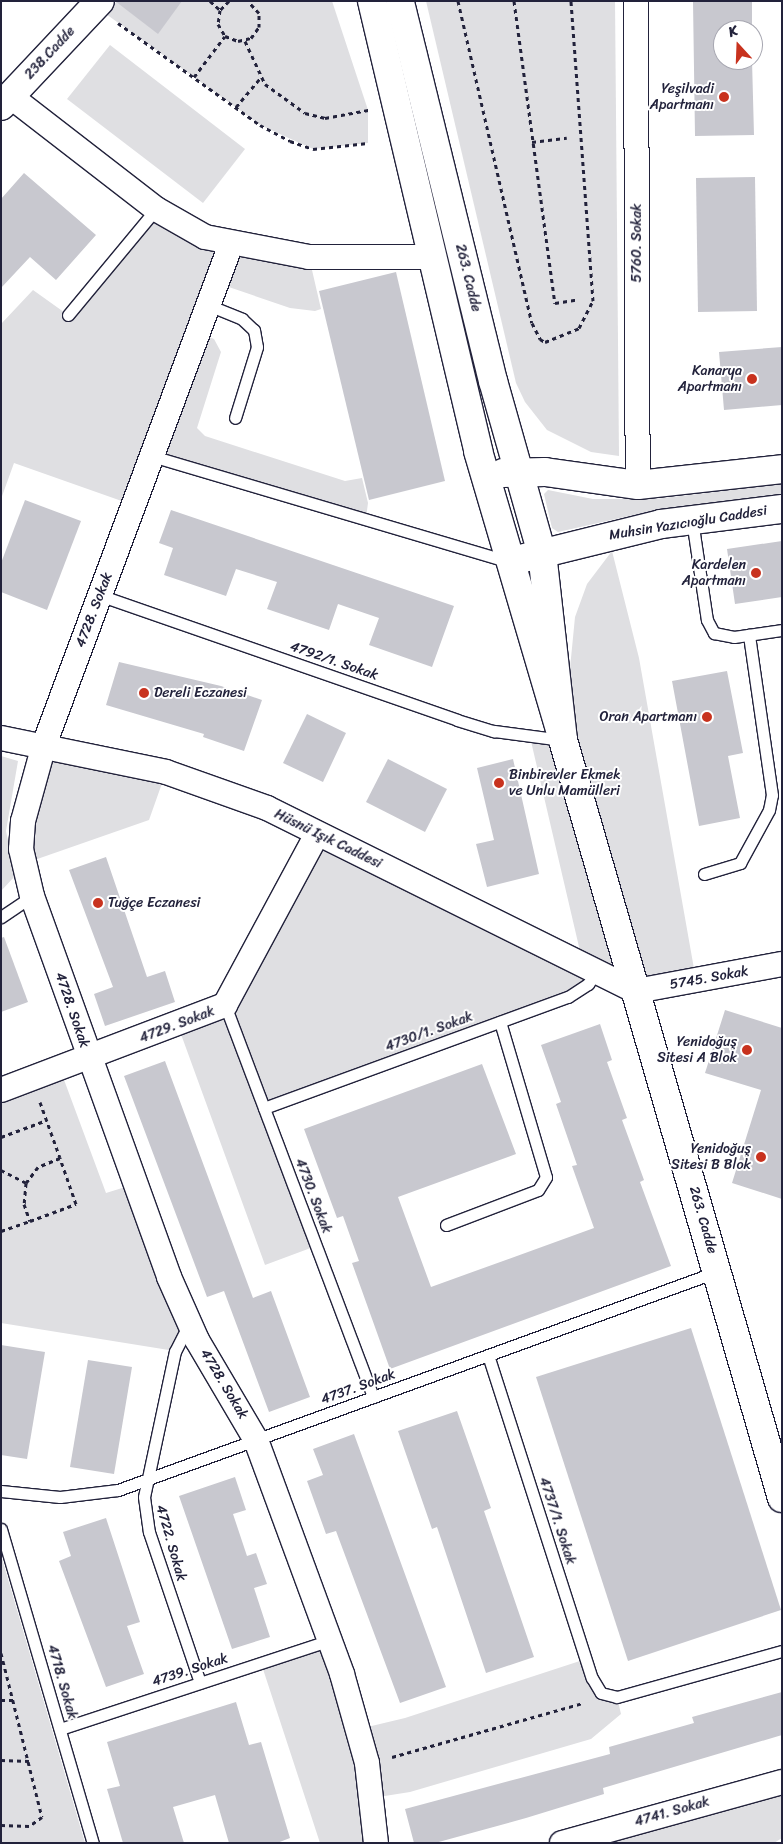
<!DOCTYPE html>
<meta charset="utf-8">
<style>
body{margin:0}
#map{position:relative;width:783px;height:1844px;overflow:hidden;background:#fff;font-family:Sriracha,sans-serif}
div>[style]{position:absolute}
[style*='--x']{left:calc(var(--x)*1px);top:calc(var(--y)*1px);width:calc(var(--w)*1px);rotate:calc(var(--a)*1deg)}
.green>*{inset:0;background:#dfdfe2}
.building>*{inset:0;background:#c8c8cf}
.path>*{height:3px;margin-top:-1.5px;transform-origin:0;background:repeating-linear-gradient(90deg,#22223b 0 4px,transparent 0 8px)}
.roads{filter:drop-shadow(1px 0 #22223b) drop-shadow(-1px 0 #22223b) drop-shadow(0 1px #22223b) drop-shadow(0 -1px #22223b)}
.lane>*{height:11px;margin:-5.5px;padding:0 5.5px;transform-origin:5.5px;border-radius:5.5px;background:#fff}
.street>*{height:24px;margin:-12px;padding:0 12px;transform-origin:12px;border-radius:12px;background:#fff}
.secondary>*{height:28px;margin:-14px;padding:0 14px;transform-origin:14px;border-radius:14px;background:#fff}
.dots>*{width:14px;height:14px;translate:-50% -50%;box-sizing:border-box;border:2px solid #fff;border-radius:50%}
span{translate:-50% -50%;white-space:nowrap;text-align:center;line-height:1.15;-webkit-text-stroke:4px #fff;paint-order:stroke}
.street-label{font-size:14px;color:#22223b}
.poi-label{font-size:14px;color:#22223b}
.right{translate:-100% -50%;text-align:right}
.left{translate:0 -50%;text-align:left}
.frame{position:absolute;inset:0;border:2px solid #22223b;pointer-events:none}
.north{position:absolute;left:713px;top:20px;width:50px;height:50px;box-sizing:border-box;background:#fff;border:1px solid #a7a7b1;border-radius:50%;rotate:340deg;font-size:14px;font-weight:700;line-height:20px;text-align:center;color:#22223b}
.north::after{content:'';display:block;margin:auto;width:18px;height:22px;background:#c8321e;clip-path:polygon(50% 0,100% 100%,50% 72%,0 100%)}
</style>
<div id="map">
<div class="green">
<div style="clip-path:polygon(117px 1px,332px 1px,368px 110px,368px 143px,313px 149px,260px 125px,106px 14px)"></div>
<div style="clip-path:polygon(426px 1px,615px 1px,619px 456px,591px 452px,547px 430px,525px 402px,516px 383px)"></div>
<div style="clip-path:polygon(110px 45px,245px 149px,203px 203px,67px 99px)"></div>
<div style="clip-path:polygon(156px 209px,175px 222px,309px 257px,321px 309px,315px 311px,290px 308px,217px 283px,198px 332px,214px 339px,221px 352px,197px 428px,205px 436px,345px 481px,362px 478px,368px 503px,366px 518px,152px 456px,133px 505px,14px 463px,1px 499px,1px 324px,33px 290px,68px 315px)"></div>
<div style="clip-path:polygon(782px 484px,782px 494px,656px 510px,558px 532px,552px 528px,544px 494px,548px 490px,593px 499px,655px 499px)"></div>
<div style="clip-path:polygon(612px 551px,639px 658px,696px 980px,636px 991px,597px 972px,588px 985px,264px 1108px,316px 1246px,265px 1265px,178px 1026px,206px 1015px,317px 834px,583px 964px,530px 737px,563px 740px,575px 617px,587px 584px)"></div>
<div style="clip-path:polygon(44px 745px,166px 772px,149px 820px,23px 864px)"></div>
<div style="clip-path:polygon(1px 756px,18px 761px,6px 831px,15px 876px,1px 891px)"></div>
<div style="clip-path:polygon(60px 1069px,106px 1193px,135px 1184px,189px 1324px,175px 1351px,1px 1323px,1px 1090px)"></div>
<div style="clip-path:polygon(1px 1555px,85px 1843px,1px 1843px)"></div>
<div style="clip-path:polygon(330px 1640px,359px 1729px,405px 1718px,586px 1659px,594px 1684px,617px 1697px,621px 1714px,591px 1739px,410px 1792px,372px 1798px,376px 1843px,320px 1843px,261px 1663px)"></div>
<div style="clip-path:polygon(782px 1782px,782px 1838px,774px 1843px,562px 1843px)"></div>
</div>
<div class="building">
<div style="clip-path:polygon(115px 1px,182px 1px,158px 34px)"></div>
<div style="clip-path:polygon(752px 1px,752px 30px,723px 30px,723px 60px,752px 60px,754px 135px,695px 136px,693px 2px)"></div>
<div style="clip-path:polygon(24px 173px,96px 235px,56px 280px,30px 257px,1px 288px,1px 199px)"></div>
<div style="clip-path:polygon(755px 177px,757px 311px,698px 312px,696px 178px)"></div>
<div style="clip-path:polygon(396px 272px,445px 481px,369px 500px,319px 291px)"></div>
<div style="clip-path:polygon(782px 347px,782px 405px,724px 410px,719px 352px)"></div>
<div style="clip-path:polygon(25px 500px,81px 521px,47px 610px,1px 592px,1px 563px)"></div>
<div style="clip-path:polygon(171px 510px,454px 606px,432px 667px,369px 645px,379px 618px,338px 604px,329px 630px,267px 609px,277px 582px,236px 569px,226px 596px,164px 575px,173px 548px,159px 543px)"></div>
<div style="clip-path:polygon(782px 541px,782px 597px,735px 604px,727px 549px)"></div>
<div style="clip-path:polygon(119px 662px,221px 686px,262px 700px,244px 751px,203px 737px,204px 734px,106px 705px)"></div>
<div style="clip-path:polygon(727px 671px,743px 753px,728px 756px,740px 818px,699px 826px,672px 681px)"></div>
<div style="clip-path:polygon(307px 714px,346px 733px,323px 782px,283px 763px)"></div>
<div style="clip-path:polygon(388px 759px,447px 789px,425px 832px,366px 802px)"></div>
<div style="clip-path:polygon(513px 759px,539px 874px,487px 887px,476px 844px,494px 840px,477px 768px)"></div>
<div style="clip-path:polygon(106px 857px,147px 977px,165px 971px,175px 1002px,105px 1026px,94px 994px,113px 987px,69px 870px)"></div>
<div style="clip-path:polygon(4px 937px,28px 1002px,1px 1012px,1px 938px)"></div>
<div style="clip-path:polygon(725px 1010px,782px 1028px,782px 1199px,732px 1183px,761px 1090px,705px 1073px)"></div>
<div style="clip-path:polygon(600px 1024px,612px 1060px,607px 1062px,627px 1118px,622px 1120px,644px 1180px,640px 1182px,671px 1266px,390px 1369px,352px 1263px,359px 1261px,343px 1216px,337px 1218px,304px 1129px,482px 1064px,516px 1154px,398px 1197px,431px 1287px,594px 1228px,572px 1166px,577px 1165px,556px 1104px,561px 1102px,541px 1045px)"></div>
<div style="clip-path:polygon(165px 1061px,253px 1298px,271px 1291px,310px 1397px,269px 1412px,224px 1291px,207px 1297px,124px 1076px)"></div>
<div style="clip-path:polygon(691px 1328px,781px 1610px,628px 1661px,536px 1377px)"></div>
<div style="clip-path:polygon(1px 1345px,45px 1352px,27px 1459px,1px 1455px)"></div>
<div style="clip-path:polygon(88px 1360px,132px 1367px,114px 1474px,70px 1467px)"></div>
<div style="clip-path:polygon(457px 1411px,491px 1508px,484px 1511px,534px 1657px,486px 1673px,437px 1527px,432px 1529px,398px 1431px)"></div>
<div style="clip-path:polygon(354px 1434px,446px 1687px,400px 1703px,336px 1531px,326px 1534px,307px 1481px,323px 1475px,313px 1449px)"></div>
<div style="clip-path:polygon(235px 1477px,246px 1510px,233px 1514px,247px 1556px,256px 1553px,267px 1584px,254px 1588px,270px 1637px,232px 1649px,179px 1496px)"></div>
<div style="clip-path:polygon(106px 1518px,140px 1622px,127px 1626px,144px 1674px,106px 1687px,59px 1561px,71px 1556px,63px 1532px)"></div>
<div style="clip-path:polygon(782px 1692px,782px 1735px,603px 1788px,604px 1794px,526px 1818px,435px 1843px,414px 1843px,405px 1809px,610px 1754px,609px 1747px,694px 1723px,692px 1717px)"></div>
<div style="clip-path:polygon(236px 1702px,249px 1745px,261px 1742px,290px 1838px,277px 1843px,229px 1843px,215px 1795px,173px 1807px,184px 1843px,123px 1843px,107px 1789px,120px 1786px,107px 1742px)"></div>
</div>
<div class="path">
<div style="--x:210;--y:1;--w:13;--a:42"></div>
<div style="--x:229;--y:1;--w:13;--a:135"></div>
<div style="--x:220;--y:10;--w:14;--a:98"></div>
<div style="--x:218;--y:24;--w:14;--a:60"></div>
<div style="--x:225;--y:36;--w:14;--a:21"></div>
<div style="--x:238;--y:41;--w:13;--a:-13"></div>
<div style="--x:251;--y:38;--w:14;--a:-54"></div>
<div style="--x:259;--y:27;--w:14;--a:-90"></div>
<div style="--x:259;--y:13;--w:16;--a:-133"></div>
<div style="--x:458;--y:1;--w:330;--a:77.1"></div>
<div style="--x:532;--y:323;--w:18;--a:63"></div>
<div style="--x:540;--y:339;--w:6;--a:31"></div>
<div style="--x:545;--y:342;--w:37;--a:-22"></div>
<div style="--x:579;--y:328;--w:30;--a:-63"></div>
<div style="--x:593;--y:301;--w:301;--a:-94.2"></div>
<div style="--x:514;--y:1;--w:305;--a:82.3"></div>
<div style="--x:555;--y:303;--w:24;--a:-9"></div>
<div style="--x:118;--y:23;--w:175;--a:35.7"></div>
<div style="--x:260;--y:125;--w:34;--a:28"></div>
<div style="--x:290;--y:141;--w:24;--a:19"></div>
<div style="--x:313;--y:149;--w:55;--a:-6.2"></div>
<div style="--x:245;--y:41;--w:47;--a:65.1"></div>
<div style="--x:265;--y:84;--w:49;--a:35.9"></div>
<div style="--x:305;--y:113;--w:21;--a:14"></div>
<div style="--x:325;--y:118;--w:44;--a:-10.5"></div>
<div style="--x:194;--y:77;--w:51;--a:-52.9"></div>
<div style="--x:236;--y:107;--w:38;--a:-50"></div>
<div style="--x:532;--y:142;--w:35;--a:-7"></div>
<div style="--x:40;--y:1102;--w:59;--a:70.3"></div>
<div style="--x:1;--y:1137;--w:49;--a:-20.3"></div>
<div style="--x:1;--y:1170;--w:28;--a:27"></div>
<div style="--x:1;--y:1231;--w:31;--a:-19"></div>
<div style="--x:30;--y:1221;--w:49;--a:-20.3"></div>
<div style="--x:76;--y:1204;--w:49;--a:-109.2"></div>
<div style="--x:60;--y:1158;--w:24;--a:158"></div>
<div style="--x:38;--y:1167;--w:20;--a:127"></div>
<div style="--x:26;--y:1183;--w:21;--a:95"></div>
<div style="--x:24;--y:1204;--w:18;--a:71"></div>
<div style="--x:1;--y:1653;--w:169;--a:76"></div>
<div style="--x:42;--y:1817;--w:16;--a:145"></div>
<div style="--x:29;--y:1826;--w:28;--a:-178"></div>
<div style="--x:1;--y:1700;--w:12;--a:0"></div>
<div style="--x:392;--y:1757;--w:198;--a:-15.8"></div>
<div style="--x:1;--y:1760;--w:28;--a:2"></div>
</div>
<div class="roads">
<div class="lane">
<div style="--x:208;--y:305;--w:37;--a:22"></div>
<div style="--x:242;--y:319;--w:16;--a:43"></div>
<div style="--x:254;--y:330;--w:17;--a:80"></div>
<div style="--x:257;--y:347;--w:74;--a:107.2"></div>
<div style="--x:68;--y:315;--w:138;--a:-50.3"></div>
<div style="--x:152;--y:456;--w:370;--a:16.5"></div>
<div style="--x:692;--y:520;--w:101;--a:81.5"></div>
<div style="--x:707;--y:620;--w:15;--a:62"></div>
<div style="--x:714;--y:633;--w:20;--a:11"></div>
<div style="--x:734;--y:637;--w:49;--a:-8.3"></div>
<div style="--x:99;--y:595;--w:379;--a:19.2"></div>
<div style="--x:457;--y:720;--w:39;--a:17"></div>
<div style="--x:494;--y:731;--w:69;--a:7.5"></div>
<div style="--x:704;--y:874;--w:38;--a:-17"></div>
<div style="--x:740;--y:863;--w:60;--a:-61.3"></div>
<div style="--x:769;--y:810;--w:15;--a:-79"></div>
<div style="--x:772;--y:795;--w:162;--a:-98.2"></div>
<div style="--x:1;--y:917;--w:37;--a:-34"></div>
<div style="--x:225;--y:1005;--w:419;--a:69.3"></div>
<div style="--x:264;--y:1108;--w:324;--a:-20.1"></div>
<div style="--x:568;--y:997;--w:24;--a:-33"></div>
<div style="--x:588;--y:984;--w:16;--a:-55"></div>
<div style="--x:446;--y:1225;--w:98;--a:-20.8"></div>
<div style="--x:538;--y:1190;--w:15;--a:-58"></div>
<div style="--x:546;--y:1177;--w:162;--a:-106.5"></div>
<div style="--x:189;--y:1324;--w:30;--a:117"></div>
<div style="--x:175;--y:1351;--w:149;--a:102"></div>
<div style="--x:144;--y:1497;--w:35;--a:82"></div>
<div style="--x:149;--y:1532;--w:159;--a:71.3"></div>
<div style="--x:488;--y:1355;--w:339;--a:72.2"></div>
<div style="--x:592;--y:1678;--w:17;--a:59"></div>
<div style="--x:601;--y:1693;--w:16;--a:14"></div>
<div style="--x:617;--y:1697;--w:171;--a:-15.6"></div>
<div style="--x:1;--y:1491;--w:59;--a:5.8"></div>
<div style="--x:60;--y:1497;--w:58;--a:-6.9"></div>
<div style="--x:118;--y:1490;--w:636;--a:-20.03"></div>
<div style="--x:1;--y:1529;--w:327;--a:73.7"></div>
<div style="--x:60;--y:1729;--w:284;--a:-18.2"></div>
</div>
<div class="street">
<div style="--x:636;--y:1;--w:484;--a:89.8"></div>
<div style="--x:10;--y:96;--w:185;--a:37.7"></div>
<div style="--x:156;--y:209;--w:56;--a:29.7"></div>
<div style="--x:205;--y:237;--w:106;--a:10.9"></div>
<div style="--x:309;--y:257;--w:123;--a:0"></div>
<div style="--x:231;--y:244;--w:535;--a:110.47"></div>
<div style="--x:44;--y:745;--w:79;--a:105.4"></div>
<div style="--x:23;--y:821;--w:28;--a:94"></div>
<div style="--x:21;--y:849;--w:48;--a:76.8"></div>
<div style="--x:32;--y:896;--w:405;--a:70.2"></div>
<div style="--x:169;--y:1277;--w:69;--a:66"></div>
<div style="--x:197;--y:1340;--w:116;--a:59.5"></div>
<div style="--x:256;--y:1440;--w:249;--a:69.8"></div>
<div style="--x:342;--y:1674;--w:92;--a:74.3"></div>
<div style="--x:367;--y:1763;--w:81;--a:83.6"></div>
<div style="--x:1;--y:738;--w:168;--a:11.6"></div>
<div style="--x:166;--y:772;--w:107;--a:19.6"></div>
<div style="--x:267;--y:808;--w:412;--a:26.4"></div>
<div style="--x:636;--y:991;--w:148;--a:-10.5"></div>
<div style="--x:1;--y:1090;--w:240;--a:-20.8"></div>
<div style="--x:225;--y:1005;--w:194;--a:-61.7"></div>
<div style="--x:562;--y:1843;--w:228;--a:-15.5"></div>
</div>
<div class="secondary">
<div style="--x:372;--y:1;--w:462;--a:76.7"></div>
<div style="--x:478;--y:451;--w:301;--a:73.6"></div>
<div style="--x:563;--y:740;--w:187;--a:-96.4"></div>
<div style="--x:542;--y:554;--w:180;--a:-105.8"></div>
<div style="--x:493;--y:381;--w:391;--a:-103.8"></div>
<div style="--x:1;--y:106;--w:144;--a:-46.7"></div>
<div style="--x:503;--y:473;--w:42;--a:-1.4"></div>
<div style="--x:545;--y:472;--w:94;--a:8"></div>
<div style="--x:638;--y:485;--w:145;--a:-6.3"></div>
<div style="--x:524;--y:558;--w:141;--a:-13.9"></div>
<div style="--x:661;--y:524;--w:122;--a:-7.1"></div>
<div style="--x:563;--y:740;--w:789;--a:73.89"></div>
</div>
</div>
<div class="dots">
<div style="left:724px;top:97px;background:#c8321e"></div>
<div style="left:752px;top:379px;background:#c8321e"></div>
<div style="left:756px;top:573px;background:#c8321e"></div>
<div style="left:144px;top:693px;background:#c8321e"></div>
<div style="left:707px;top:717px;background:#c8321e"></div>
<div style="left:499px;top:783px;background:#c8321e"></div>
<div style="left:98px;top:903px;background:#c8321e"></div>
<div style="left:747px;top:1050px;background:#c8321e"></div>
<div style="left:761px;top:1157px;background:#c8321e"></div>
</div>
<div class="street-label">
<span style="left:50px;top:53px;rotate:-47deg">238.Cadde</span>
<span style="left:637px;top:243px;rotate:-90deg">5760. Sokak</span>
<span style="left:468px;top:278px;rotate:76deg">263. Cadde</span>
<span style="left:688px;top:523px;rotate:-9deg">Muhsin Yazıcıoğlu Caddesi</span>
<span style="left:94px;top:610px;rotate:-69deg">4728. Sokak</span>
<span style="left:334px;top:661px;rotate:19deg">4792/1. Sokak</span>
<span style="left:328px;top:839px;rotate:26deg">Hüsnü Işık Caddesi</span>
<span style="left:709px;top:978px;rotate:-10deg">5745. Sokak</span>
<span style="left:72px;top:1010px;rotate:71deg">4728. Sokak</span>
<span style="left:177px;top:1025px;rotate:-21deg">4729. Sokak</span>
<span style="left:429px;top:1032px;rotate:-20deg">4730/1. Sokak</span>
<span style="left:313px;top:1196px;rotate:69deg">4730. Sokak</span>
<span style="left:703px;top:1220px;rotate:74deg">263. Cadde</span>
<span style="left:224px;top:1384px;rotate:59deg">4728. Sokak</span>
<span style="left:358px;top:1387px;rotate:-20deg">4737. Sokak</span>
<span style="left:557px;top:1521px;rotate:72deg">4737/1. Sokak</span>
<span style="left:171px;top:1543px;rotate:74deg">4722. Sokak</span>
<span style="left:190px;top:1670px;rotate:-18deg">4739. Sokak</span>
<span style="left:62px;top:1682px;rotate:74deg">4718. Sokak</span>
<span style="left:672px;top:1812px;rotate:-16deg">4741. Sokak</span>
</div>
<div class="poi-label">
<span class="right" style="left:714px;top:97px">Yeşilvadi<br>Apartmanı</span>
<span class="right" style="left:742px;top:379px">Kanarya<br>Apartmanı</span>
<span class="right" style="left:746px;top:573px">Kardelen<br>Apartmanı</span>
<span class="left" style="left:154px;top:693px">Dereli Eczanesi</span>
<span class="right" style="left:697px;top:717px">Oran Apartmanı</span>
<span class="left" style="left:509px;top:783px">Binbirevler Ekmek<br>ve Unlu Mamülleri</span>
<span class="left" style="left:108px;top:903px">Tuğçe Eczanesi</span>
<span class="right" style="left:737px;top:1050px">Yenidoğuş<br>Sitesi A Blok</span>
<span class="right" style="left:751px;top:1157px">Yenidoğuş<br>Sitesi B Blok</span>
</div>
<div class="frame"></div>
<div class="north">K</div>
</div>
